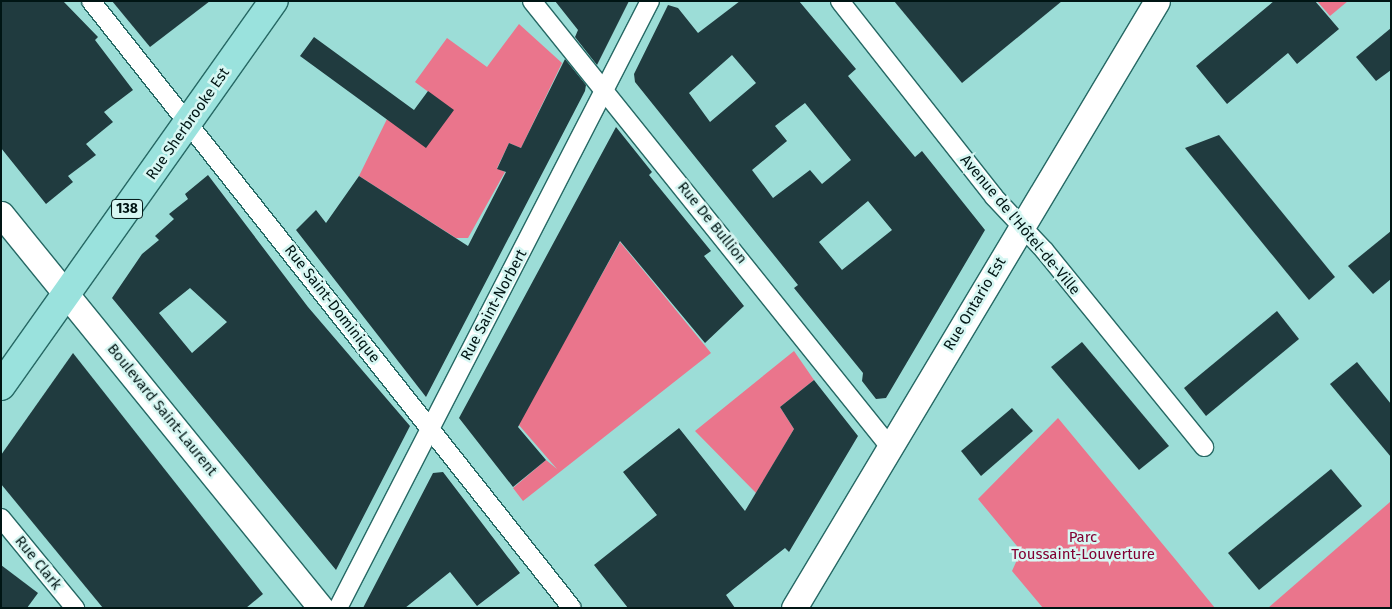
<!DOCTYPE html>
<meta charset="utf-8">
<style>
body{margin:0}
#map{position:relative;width:1392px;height:609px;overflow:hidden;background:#9cddd7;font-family:"Fira Sans",sans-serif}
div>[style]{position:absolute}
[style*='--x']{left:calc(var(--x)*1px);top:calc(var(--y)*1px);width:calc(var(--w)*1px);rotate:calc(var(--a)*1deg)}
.green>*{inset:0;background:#ea758c}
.building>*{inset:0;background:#203b3f}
.roads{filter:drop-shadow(1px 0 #276965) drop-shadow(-1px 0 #276965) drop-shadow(0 1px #276965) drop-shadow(0 -1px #276965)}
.street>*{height:18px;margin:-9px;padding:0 9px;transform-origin:9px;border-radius:9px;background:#fff}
.secondary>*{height:25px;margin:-12.5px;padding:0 12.5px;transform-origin:12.5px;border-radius:12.5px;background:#fff}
.primary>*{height:28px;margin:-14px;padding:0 14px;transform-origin:14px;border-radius:14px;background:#9ae2dd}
span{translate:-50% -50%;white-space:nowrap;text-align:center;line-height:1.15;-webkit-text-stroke:5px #d7f7f3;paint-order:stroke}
.shield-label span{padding:1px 4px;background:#d7f7f3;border:1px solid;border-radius:4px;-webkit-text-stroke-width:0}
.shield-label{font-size:14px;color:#001514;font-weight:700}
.street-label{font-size:15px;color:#001514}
.park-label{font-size:15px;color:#820032}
.frame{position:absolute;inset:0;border:2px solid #001514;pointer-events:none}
</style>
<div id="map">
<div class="green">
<div style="clip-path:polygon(1317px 1px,1348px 1px,1330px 16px)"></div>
<div style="clip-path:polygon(519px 24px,562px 63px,521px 148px,509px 143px,497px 168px,505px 172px,468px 238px,456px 238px,359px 176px,387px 119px,453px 110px,415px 82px,447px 38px,487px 67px)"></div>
<div style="clip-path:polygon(620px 242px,711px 353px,523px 501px,513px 488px,546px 460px,557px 469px,518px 424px)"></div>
<div style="clip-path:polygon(794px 351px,814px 380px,780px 407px,794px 429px,756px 493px,695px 431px)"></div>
<div style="clip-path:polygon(1058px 418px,1175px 559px,1215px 608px,1043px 608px,1012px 571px,1021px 551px,978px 499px)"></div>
<div style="clip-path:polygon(1390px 502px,1391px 608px,1268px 608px)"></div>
</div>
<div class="building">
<div style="clip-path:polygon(1px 1px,63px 1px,98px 37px,95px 40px,133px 90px,104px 112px,113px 122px,86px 144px,96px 155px,68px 176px,73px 182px,46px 204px,1px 148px)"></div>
<div style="clip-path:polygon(112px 1px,210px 1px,150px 47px)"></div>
<div style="clip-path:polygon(555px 1px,629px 1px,597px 65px,575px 37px,578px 30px)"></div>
<div style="clip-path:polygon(evenodd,740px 1px,799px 1px,856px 69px,848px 76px,915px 157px,922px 151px,985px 230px,886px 398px,876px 399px,862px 381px,863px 373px,794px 288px,798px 285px,635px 82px,634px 74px,668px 5px,678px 8px,698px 33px,740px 1px,732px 55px,756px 83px,710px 122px,689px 93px,732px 55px,740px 1px,805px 103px,851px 160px,822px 184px,810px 170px,773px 198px,752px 170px,787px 141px,775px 126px,805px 103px,740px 1px,868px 201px,892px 230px,842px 270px,819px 242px,868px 201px)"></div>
<div style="clip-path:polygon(894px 1px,1062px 1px,962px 83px)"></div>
<div style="clip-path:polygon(1274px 1px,1315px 1px,1339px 29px,1297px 64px,1288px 53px,1227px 104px,1196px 66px)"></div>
<div style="clip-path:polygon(1391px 28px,1391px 70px,1376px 81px,1356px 57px)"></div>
<div style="clip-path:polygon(314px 37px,414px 110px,428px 91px,454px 110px,426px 148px,300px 56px)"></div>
<div style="clip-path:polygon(565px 59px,586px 85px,585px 91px,426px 397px,296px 230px,316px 210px,326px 223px,359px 176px,468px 246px,506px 172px,497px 169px,509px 143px,521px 148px)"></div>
<div style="clip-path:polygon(616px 127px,652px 172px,649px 175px,711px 251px,704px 256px,744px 306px,705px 343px,620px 241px,518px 427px,546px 460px,513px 487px,459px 418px)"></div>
<div style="clip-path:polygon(1219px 135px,1335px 277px,1309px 300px,1185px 148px)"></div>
<div style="clip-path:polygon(evenodd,208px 175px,308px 307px,410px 426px,336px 570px,112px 298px,142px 254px,159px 240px,155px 236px,174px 219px,169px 214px,188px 199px,185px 194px,208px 175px,190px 288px,227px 322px,192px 353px,159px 313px,190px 288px)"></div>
<div style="clip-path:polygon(1391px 231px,1391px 279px,1373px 294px,1348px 266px)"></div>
<div style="clip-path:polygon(1277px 311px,1299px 339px,1206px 416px,1184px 388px)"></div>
<div style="clip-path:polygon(1082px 342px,1169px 446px,1139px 470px,1051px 367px)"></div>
<div style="clip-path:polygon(73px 353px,263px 594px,246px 608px,103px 608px,1px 484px,1px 455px)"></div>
<div style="clip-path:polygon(1357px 362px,1391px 404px,1391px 457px,1330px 384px)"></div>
<div style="clip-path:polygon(814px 380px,858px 436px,789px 552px,785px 548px,726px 595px,735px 608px,628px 608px,594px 565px,657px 515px,623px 472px,679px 428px,745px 511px,794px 429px,780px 407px)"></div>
<div style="clip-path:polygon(1012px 408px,1033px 431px,981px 476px,961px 451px)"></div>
<div style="clip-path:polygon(1331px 469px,1362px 506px,1259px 590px,1228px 553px)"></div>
<div style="clip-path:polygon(443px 472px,520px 573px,477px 606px,450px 572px,405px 608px,363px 608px,433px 473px)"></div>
<div style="clip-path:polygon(1px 565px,38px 593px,27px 608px,1px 608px)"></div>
</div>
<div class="roads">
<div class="street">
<div style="--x:91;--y:1;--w:774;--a:51.61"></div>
<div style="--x:532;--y:1;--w:572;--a:51.25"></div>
<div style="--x:840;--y:1;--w:249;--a:51.8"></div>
<div style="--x:994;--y:197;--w:73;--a:46.7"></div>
<div style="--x:1044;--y:250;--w:254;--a:50.9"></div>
<div style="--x:1;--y:518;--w:117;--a:50.6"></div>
<div style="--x:338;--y:608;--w:682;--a:-62.8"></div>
</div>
<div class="secondary">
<div style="--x:1;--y:214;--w:508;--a:50.92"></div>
<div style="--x:794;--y:608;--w:707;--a:-59.12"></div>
</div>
<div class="primary">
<div style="--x:1;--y:386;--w:472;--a:-54.7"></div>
</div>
</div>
<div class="shield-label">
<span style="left:127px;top:209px">138</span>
</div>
<div class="street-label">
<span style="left:188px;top:124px;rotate:-55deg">Rue Sherbrooke Est</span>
<span style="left:712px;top:223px;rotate:51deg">Rue De Bullion</span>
<span style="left:1020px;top:225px;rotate:50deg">Avenue de l'Hôtel-de-Ville</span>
<span style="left:332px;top:304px;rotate:52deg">Rue Saint-Dominique</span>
<span style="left:975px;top:304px;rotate:-59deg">Rue Ontario Est</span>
<span style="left:494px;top:305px;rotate:-62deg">Rue Saint-Norbert</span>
<span style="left:162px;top:410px;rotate:51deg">Boulevard Saint-Laurent</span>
<span style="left:38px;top:563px;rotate:51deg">Rue Clark</span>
</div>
<div class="park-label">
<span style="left:1083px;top:546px">Parc<br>Toussaint-Louverture</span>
</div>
<div class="frame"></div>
</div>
